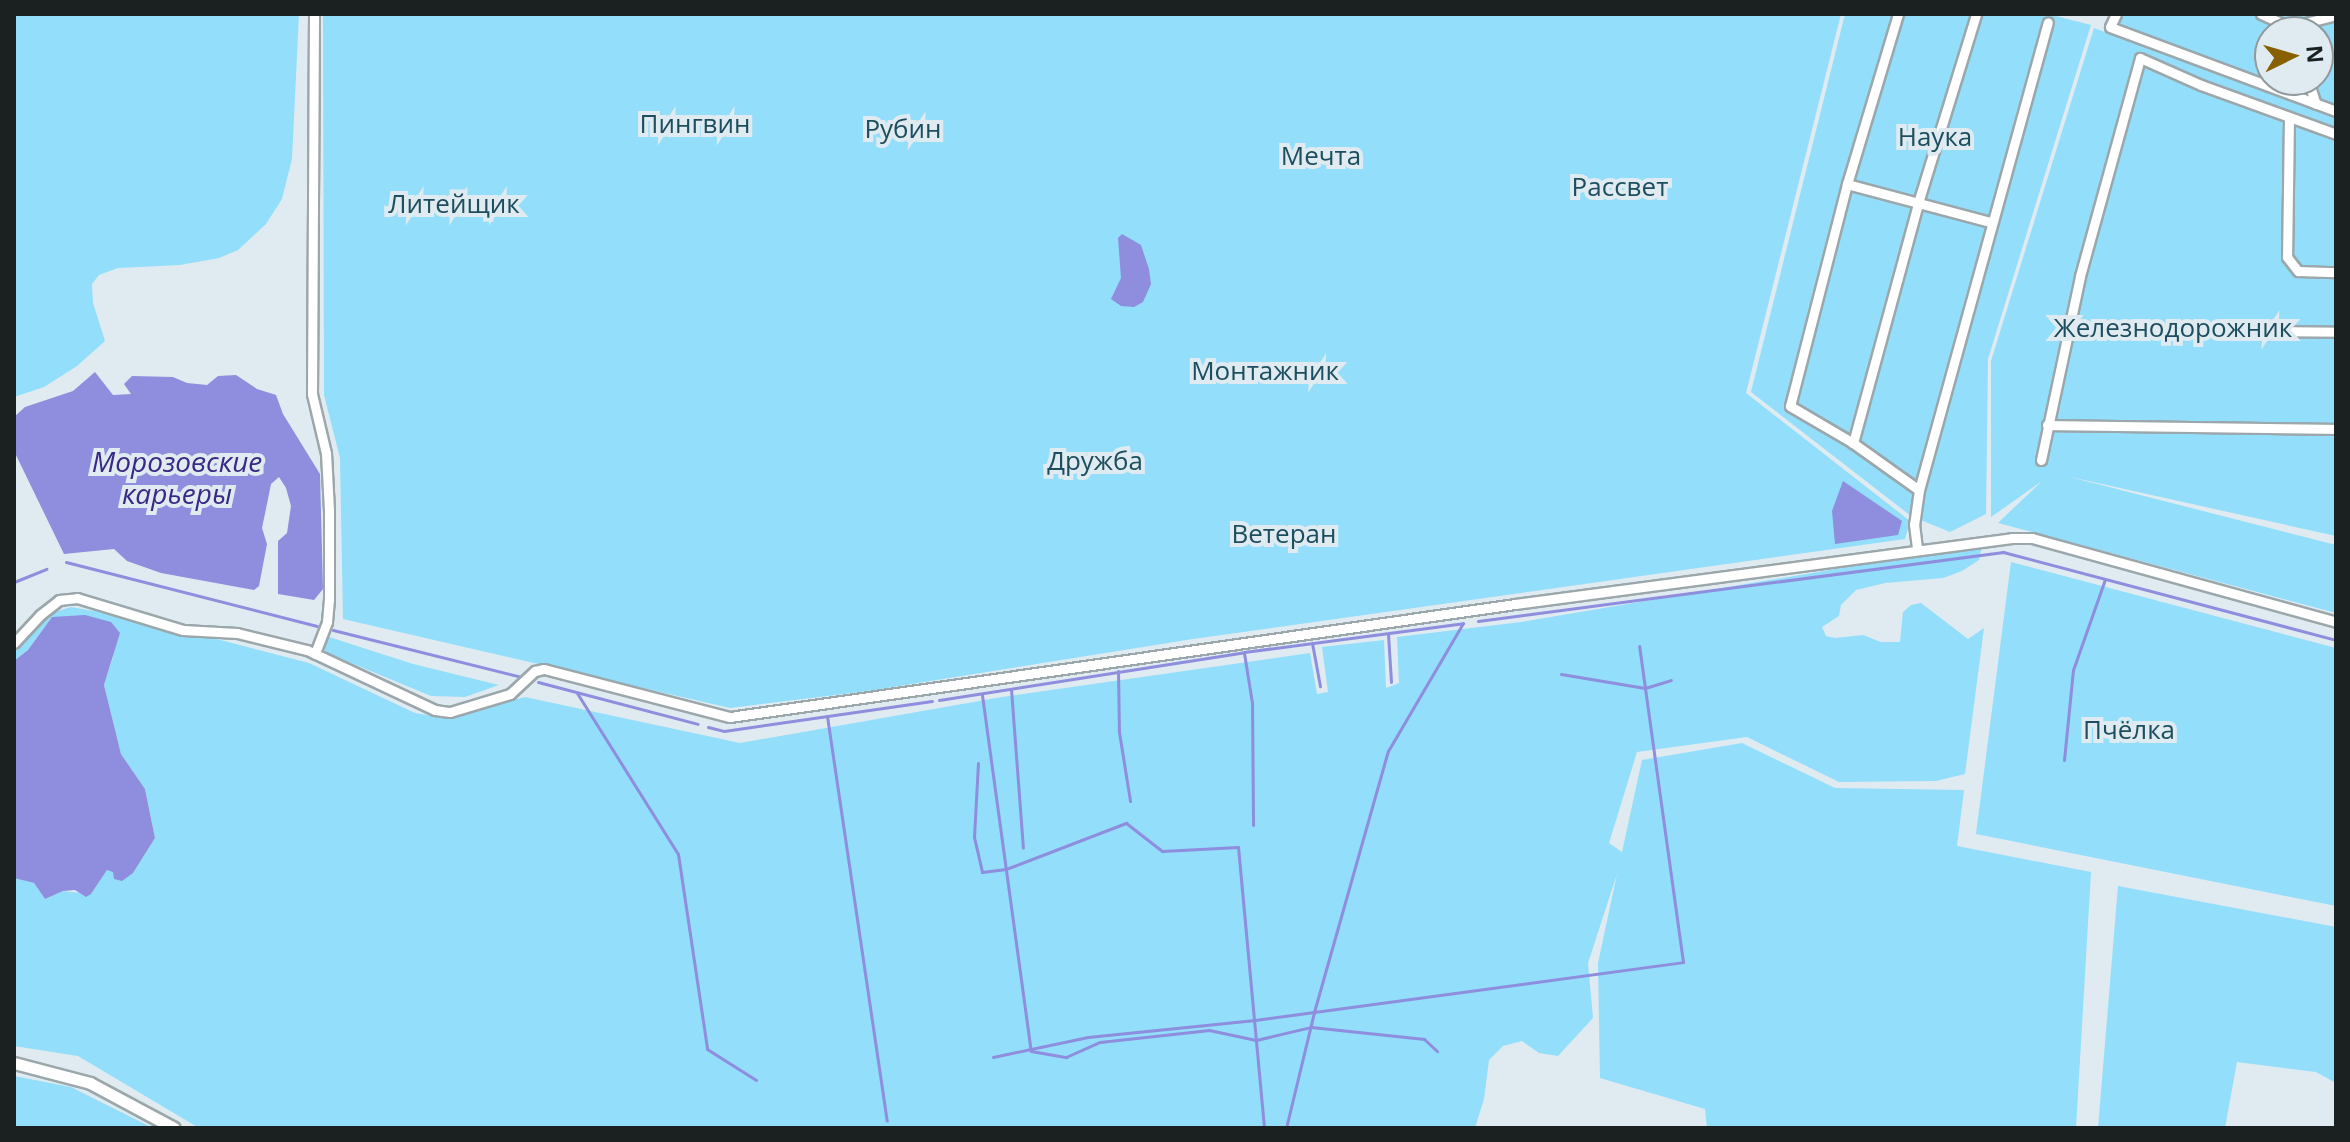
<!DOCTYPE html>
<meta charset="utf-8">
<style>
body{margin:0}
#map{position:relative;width:2350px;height:1142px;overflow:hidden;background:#dfebf0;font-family:"Open Sans",sans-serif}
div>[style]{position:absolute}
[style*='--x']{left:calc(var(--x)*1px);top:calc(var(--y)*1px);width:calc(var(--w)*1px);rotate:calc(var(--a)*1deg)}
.green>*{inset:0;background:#92defb}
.water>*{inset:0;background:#8e8dde}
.stream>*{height:3px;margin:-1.5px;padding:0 1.5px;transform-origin:1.5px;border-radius:1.5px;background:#8e8dde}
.roads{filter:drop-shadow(2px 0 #9ba7ab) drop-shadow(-2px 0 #9ba7ab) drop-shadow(0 2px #9ba7ab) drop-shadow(0 -2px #9ba7ab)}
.minor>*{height:9px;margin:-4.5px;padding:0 4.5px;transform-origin:4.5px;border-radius:4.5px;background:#fff}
.tertiary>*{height:11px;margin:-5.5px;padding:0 5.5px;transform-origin:5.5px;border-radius:5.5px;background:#fff}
span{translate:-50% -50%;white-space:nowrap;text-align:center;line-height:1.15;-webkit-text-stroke:8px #dfebf0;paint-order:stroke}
.park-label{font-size:26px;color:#1d4e5f}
.water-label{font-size:28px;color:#382986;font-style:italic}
.frame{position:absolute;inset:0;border:16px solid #1b2021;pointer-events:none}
.north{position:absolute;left:2254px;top:16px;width:80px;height:80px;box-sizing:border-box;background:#dfebf0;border:2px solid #919a9d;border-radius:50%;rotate:85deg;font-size:22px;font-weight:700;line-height:32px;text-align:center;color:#1b2021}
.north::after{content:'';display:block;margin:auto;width:28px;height:36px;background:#896000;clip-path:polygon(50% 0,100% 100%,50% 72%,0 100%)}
</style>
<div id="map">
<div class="green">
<div style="clip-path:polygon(14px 14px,299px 14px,292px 159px,282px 199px,266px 224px,238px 250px,219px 258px,180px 265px,118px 268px,99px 275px,92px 284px,93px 303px,105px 341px,77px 366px,44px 387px,14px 397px)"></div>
<div style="clip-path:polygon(323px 14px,1841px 14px,1746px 393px,1910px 521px,1905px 539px,1193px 639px,868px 691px,730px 708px,343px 619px,340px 458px,324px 395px)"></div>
<div style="clip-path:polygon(1845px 14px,2048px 14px,2091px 25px,1988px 359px,1986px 514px,1950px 532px,1911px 516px,1751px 392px)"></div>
<div style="clip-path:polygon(evenodd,2110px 14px,2336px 14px,2336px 108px,2103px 28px,2110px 14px,2270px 32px,2318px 32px,2318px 80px,2270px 80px,2270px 32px)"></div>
<div style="clip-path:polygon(2094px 28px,2336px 116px,2336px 536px,2066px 476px,2336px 545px,2336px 613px,1998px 523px,2042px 481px,1991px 517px,1991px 361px)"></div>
<div style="clip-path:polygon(1972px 546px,1981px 550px,1979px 560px,1962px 571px,1943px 578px,1885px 583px,1856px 590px,1841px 605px,1839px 616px,1822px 627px,1826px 636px,1835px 638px,1863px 635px,1881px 642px,1900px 642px,1903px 612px,1911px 605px,1921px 603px,1968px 639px,1984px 628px,1965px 774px,1936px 781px,1839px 782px,1747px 737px,1637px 752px,1609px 843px,1622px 852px,1642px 760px,1742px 743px,1835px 788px,1964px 790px,1957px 846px,2091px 872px,2076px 1128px,1707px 1128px,1705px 1109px,1600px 1078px,1598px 963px,1617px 874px,1588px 963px,1593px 1018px,1558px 1056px,1539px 1053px,1522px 1041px,1503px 1046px,1489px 1060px,1484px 1099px,1475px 1128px,199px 1128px,78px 1056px,14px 1046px,14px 878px,34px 883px,45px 899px,63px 891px,91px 894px,107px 870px,133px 873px,155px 838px,145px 789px,121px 754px,104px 685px,113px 657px,52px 617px,28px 650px,14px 661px,14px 652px,45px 615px,71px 607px,139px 619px,309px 663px,415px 713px,447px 718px,525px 697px,740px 743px,1002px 697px,1310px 653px,1317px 694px,1328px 692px,1322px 647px,1384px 640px,1386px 688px,1399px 683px,1397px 637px,1521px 622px)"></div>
<div style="clip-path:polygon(2011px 562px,2336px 648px,2336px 906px,1976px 834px)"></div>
<div style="clip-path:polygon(326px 636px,413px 664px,499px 685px,465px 697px,431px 696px,327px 653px,324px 649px)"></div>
<div style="clip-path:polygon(2118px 886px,2336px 927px,2336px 1083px,2316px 1072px,2237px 1062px,2225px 1128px,2098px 1128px)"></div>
<div style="clip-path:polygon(14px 1076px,71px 1087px,153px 1128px,14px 1128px)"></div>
</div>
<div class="water">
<div style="clip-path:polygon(1122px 234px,1141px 245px,1149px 269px,1151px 284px,1143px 302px,1134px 307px,1121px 306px,1111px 299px,1121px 278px,1118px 238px)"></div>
<div style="clip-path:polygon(95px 372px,113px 395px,131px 394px,124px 384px,132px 376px,173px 377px,187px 383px,207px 385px,218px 376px,236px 375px,257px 389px,276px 395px,283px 414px,320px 474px,323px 589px,314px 600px,278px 594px,278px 541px,287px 533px,291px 506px,286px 488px,279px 477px,271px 484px,268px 499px,262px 528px,267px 544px,259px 586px,254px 590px,161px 573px,127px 561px,114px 549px,64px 554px,14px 451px,14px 417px,25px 407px,73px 391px)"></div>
<div style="clip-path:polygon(1843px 481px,1902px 521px,1898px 535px,1835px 544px,1832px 511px)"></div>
<div style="clip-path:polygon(85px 615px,111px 622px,120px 633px,104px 685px,121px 754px,145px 789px,155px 838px,133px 873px,122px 881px,114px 879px,113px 872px,107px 870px,91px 894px,86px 897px,75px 890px,63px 891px,45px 899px,34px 883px,14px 878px,14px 661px,28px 650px,52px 617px)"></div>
</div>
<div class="stream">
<div style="--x:66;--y:562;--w:259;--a:14.3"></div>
<div style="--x:14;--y:582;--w:35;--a:-22"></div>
<div style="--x:1478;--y:621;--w:530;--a:-7.49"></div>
<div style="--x:2003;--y:552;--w:344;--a:14.8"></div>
<div style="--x:333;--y:630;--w:198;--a:14"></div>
<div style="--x:1388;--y:634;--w:48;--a:86.4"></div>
<div style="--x:1312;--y:643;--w:44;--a:79.5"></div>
<div style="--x:1244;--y:653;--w:51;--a:80.9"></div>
<div style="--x:1252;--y:703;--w:122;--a:89.5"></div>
<div style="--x:1118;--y:671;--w:61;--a:89.1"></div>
<div style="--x:1119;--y:732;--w:70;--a:80.9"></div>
<div style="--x:1561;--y:674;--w:85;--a:9.5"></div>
<div style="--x:1645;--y:688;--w:27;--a:-17"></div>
<div style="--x:538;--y:682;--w:165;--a:14.7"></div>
<div style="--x:1011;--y:689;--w:159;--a:85.7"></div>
<div style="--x:577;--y:693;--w:190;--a:57.9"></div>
<div style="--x:678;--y:854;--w:197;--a:81.5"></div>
<div style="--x:707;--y:1049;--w:58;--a:32.3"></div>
<div style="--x:982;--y:695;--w:359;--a:82.2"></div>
<div style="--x:1031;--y:1051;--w:36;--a:10"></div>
<div style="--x:1066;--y:1057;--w:37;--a:-24"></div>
<div style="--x:1100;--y:1042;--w:110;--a:-6.3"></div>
<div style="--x:1209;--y:1030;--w:48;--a:12"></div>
<div style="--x:1256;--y:1040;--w:57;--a:-13.3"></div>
<div style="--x:1311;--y:1027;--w:114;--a:6.1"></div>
<div style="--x:1424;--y:1039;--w:18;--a:43"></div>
<div style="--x:939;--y:700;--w:309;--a:-8.9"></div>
<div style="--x:1244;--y:652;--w:221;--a:-7.5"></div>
<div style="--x:827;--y:716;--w:409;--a:81.6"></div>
<div style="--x:708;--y:727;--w:16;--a:14"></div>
<div style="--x:724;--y:731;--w:210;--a:-8.2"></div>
<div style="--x:2064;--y:760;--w:90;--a:-84.3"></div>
<div style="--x:2073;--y:670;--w:96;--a:-70.6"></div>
<div style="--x:978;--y:763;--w:74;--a:93.1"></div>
<div style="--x:974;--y:837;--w:36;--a:77"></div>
<div style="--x:982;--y:872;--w:24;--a:-7"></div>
<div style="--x:1006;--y:869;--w:129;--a:-21"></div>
<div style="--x:1126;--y:823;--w:46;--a:37.9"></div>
<div style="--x:1162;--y:851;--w:76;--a:-3"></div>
<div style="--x:1238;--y:847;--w:282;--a:84.7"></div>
<div style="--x:993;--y:1057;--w:97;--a:-11.9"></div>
<div style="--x:1088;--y:1037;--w:168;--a:-5.8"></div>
<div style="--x:1255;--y:1020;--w:432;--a:-7.7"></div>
<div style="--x:1683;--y:962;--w:319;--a:-97.9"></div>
<div style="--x:1286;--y:1128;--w:119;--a:-76.4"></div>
<div style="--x:1314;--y:1012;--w:271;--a:-74.2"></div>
<div style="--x:1388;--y:751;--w:148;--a:-59.6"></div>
</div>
<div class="roads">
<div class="minor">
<div style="--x:314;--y:14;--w:380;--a:90.3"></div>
<div style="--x:312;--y:394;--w:61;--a:76.7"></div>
<div style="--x:326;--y:453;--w:58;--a:87"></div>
<div style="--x:329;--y:511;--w:88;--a:90"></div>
<div style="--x:329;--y:599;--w:23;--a:95"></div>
<div style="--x:327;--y:622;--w:34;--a:111"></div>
<div style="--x:1898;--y:14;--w:177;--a:106.7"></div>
<div style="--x:1847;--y:184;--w:229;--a:104.4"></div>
<div style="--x:1790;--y:406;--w:73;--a:30.4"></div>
<div style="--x:1853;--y:443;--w:81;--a:35.5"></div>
<div style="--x:1919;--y:490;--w:34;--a:98"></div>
<div style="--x:1914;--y:524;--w:25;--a:83"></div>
<div style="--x:2116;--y:14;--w:14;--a:115"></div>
<div style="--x:2110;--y:27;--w:241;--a:20.4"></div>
<div style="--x:2261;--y:14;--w:32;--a:24"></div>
<div style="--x:2290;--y:27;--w:48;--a:-14.6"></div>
<div style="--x:2308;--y:80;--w:25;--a:72"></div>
<div style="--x:2289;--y:118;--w:139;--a:90.8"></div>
<div style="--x:2287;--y:257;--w:18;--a:52"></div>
<div style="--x:2298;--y:271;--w:38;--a:2"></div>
<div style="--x:1847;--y:184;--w:148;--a:14.9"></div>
<div style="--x:2068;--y:329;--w:268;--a:0.6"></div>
<div style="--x:2047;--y:425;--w:289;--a:0.8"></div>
<div style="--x:1853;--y:443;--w:249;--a:-74.8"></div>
<div style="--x:1918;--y:203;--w:198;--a:-72.9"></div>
<div style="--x:2041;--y:460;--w:188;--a:-78"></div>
<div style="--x:2080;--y:276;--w:226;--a:-74.6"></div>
<div style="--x:2140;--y:58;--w:67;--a:23.9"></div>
<div style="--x:2201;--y:85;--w:144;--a:19.9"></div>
<div style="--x:1919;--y:490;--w:485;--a:-74.6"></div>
<div style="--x:14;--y:643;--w:38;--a:-47"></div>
<div style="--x:40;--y:615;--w:24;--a:-38"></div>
<div style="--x:59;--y:600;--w:18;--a:-6"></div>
<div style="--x:77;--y:598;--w:111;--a:16.8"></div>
<div style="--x:183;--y:630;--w:54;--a:3.2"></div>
<div style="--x:237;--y:633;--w:72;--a:13.7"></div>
<div style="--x:307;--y:650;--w:141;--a:25.1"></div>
<div style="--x:435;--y:710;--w:15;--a:8"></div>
<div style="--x:450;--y:712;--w:63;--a:-16.7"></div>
<div style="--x:510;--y:694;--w:34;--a:-43"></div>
<div style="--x:535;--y:671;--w:9;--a:-13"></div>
<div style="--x:544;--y:669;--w:192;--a:14.5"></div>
<div style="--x:730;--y:717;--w:793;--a:-8.19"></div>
<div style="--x:1515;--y:604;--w:501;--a:-7.56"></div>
<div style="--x:2012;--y:538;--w:20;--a:0"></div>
<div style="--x:2032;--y:538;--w:315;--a:15.4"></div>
</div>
<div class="tertiary">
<div style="--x:14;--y:1063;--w:79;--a:14.7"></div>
<div style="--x:90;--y:1083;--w:95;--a:28.2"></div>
</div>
</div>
<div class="park-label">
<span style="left:695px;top:124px">Пингвин</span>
<span style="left:903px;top:129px">Рубин</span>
<span style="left:1935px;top:137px">Наука</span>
<span style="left:1321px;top:156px">Мечта</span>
<span style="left:1620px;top:187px">Рассвет</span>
<span style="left:454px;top:204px">Литейщик</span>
<span style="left:2173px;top:328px">Железнодорожник</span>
<span style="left:1265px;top:371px">Монтажник</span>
<span style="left:1095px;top:461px">Дружба</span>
<span style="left:1284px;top:534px">Ветеран</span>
<span style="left:2129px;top:730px">Пчёлка</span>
</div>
<div class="water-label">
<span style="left:177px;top:477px">Морозовские<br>карьеры</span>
</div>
<div class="frame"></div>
<div class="north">N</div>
</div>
